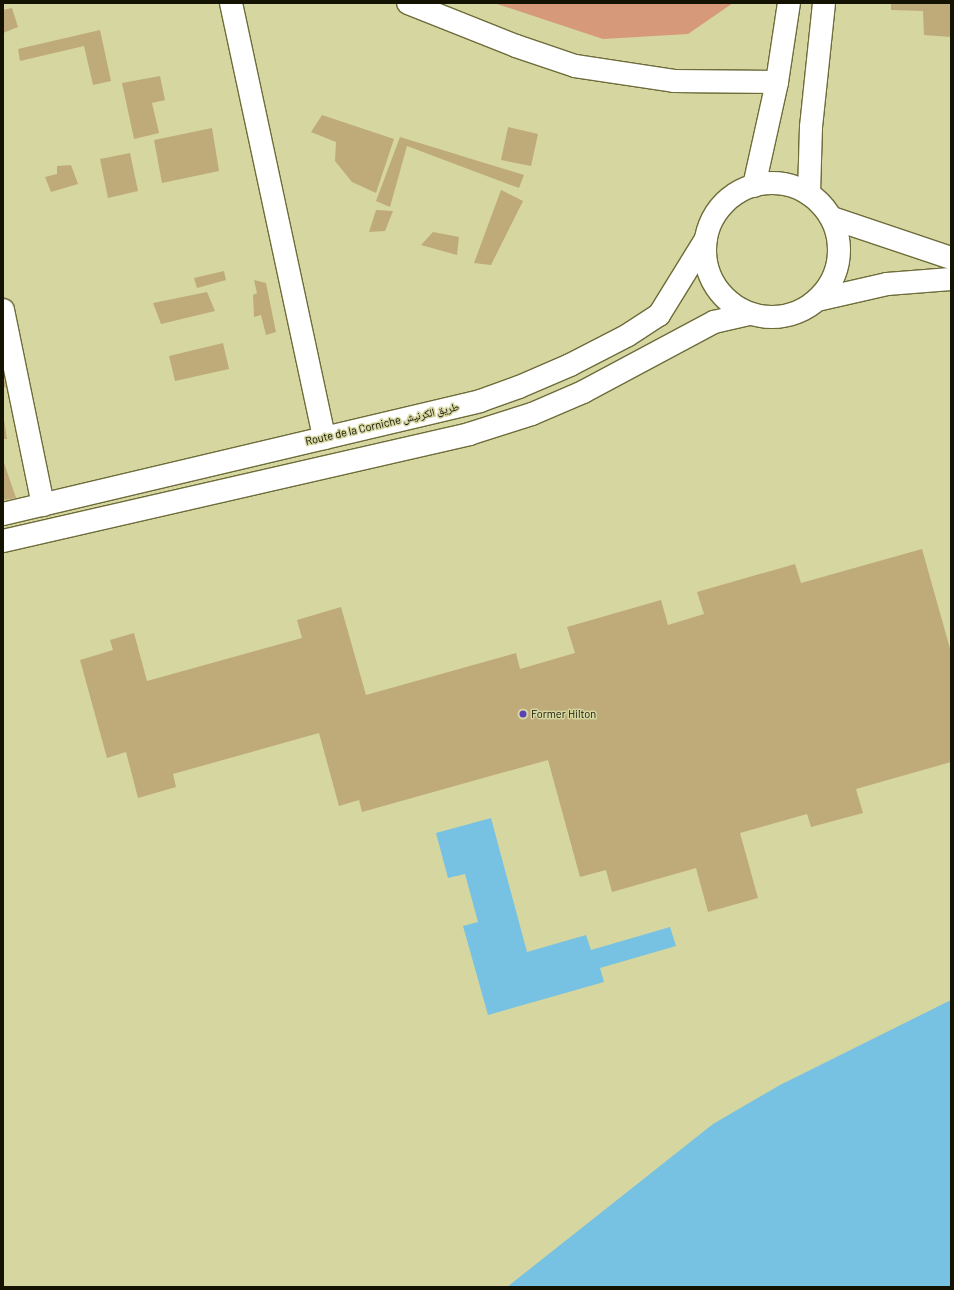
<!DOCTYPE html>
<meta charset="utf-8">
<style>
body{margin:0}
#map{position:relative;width:954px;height:1290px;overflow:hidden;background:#d6d6a0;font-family:Barlow,"Noto Naskh Arabic",sans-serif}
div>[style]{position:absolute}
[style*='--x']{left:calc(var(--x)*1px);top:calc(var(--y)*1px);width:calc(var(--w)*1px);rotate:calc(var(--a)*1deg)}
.green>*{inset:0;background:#d6997a}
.water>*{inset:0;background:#77c2e3}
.building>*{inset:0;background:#bfab79}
.roads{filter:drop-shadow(1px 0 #6d6c3a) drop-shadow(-1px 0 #6d6c3a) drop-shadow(0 1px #6d6c3a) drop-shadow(0 -1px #6d6c3a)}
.street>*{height:22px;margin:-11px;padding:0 11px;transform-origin:11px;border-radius:11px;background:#fff}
.secondary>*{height:22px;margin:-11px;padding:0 11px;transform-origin:11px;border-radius:11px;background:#fff}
.secondary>.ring{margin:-11px;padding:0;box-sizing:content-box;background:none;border:22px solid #fff;border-radius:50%}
.dots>*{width:11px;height:11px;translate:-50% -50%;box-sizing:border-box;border:2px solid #d6d6a0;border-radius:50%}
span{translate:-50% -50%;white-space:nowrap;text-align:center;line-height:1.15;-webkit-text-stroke:3px #d6d6a0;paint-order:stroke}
.street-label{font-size:11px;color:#141302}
.poi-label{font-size:11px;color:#141302}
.left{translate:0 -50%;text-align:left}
.frame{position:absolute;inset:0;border:4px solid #141302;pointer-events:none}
</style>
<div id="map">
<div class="green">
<div style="clip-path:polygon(494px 3px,733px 3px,688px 34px,603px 39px)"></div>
</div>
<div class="water">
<div style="clip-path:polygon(491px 818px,527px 952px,586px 935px,591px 950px,670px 927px,676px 946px,600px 968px,604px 982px,488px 1015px,463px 926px,478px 922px,465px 874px,448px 878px,436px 833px)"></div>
<div style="clip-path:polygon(951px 1000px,951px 1287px,507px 1287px,713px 1124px,780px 1085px)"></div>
</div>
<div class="building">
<div style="clip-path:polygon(891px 3px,951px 3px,951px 37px,924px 35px,923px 11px,891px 10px)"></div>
<div style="clip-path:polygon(12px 8px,18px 27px,3px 33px,3px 10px)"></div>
<div style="clip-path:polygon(100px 30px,111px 81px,93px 85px,84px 46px,20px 61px,18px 49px)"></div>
<div style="clip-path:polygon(160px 76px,165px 100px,152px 103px,159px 133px,134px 139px,122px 83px)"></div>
<div style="clip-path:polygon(322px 115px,394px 139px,376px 193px,352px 182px,335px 161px,336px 142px,311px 132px)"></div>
<div style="clip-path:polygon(508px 127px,538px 134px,531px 166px,501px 160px)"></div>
<div style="clip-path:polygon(212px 128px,219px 171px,162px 183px,154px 140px)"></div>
<div style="clip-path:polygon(400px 137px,524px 175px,519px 188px,407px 146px,390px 207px,376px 201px)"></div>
<div style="clip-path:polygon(130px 153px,138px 191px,108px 198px,100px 159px)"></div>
<div style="clip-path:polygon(71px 165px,78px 184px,51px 192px,45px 177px,57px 174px,57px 166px)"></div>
<div style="clip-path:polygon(501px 190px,523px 201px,491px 265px,474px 263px)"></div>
<div style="clip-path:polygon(376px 210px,393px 211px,385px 231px,369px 232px)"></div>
<div style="clip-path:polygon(433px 232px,459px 237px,457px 255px,421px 245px)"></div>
<div style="clip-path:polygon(224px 271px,226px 280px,197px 288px,194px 278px)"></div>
<div style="clip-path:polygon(254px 280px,266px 283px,276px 332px,266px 335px,261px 315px,254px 317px,253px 295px,257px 293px)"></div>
<div style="clip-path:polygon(207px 292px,215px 311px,161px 324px,153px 303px)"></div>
<div style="clip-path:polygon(223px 343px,229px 369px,175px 381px,169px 356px)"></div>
<div style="clip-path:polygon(3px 374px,6px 387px,3px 387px)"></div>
<div style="clip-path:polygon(3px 413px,7px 439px,3px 439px)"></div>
<div style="clip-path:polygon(3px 460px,16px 498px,3px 500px)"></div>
<div style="clip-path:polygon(922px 549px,951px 652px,951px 762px,856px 789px,863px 813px,811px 827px,807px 814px,740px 833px,758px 898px,708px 912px,696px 868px,612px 892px,606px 870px,580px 877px,548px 760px,362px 812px,359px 800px,339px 806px,319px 733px,173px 774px,176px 787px,138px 798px,126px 752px,107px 758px,80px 660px,113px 650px,110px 640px,134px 633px,147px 681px,302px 638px,297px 620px,341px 607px,366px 695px,516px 653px,520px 669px,575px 653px,567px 627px,661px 600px,668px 625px,704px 614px,697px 592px,795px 564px,801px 583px)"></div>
</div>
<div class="roads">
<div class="street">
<div style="--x:231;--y:3;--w:445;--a:77.9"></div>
<div style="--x:408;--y:3;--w:116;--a:21.7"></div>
<div style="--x:516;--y:46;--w:62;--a:18.7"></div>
<div style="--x:575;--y:66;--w:100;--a:8.6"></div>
<div style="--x:674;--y:81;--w:103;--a:0.6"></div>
<div style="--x:832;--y:218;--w:126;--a:18.6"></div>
<div style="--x:817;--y:300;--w:72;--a:-12.9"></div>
<div style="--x:887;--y:284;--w:64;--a:-4.5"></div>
<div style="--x:3;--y:310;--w:199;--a:78.4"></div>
</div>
<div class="secondary">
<div class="ring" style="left:705px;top:183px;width:112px;height:112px"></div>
<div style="--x:754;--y:186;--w:107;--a:-77.5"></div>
<div style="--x:777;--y:82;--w:80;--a:-81.4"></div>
<div style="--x:809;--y:194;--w:67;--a:-88.3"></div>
<div style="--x:811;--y:127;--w:125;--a:-84"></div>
<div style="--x:3;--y:514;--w:490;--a:-13.3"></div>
<div style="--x:480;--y:401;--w:41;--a:-19.7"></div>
<div style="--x:519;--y:387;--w:56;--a:-23.3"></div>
<div style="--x:570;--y:365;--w:65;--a:-27.3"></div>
<div style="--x:628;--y:335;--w:37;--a:-33"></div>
<div style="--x:659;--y:315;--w:89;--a:-58.3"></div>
<div style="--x:3;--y:541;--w:478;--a:-12.9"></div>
<div style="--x:469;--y:434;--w:66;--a:-17.6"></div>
<div style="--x:532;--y:414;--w:56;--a:-23.3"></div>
<div style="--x:583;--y:392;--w:149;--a:-28.1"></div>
<div style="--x:714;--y:322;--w:37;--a:-13"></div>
</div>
</div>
<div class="dots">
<div style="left:523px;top:714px;background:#5b40b8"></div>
</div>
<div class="street-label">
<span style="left:382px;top:424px;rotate:-13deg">Route de la Corniche طريق الكرنيش</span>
</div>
<div class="poi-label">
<span class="left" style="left:531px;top:714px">Former Hilton</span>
</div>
<div class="frame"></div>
</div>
